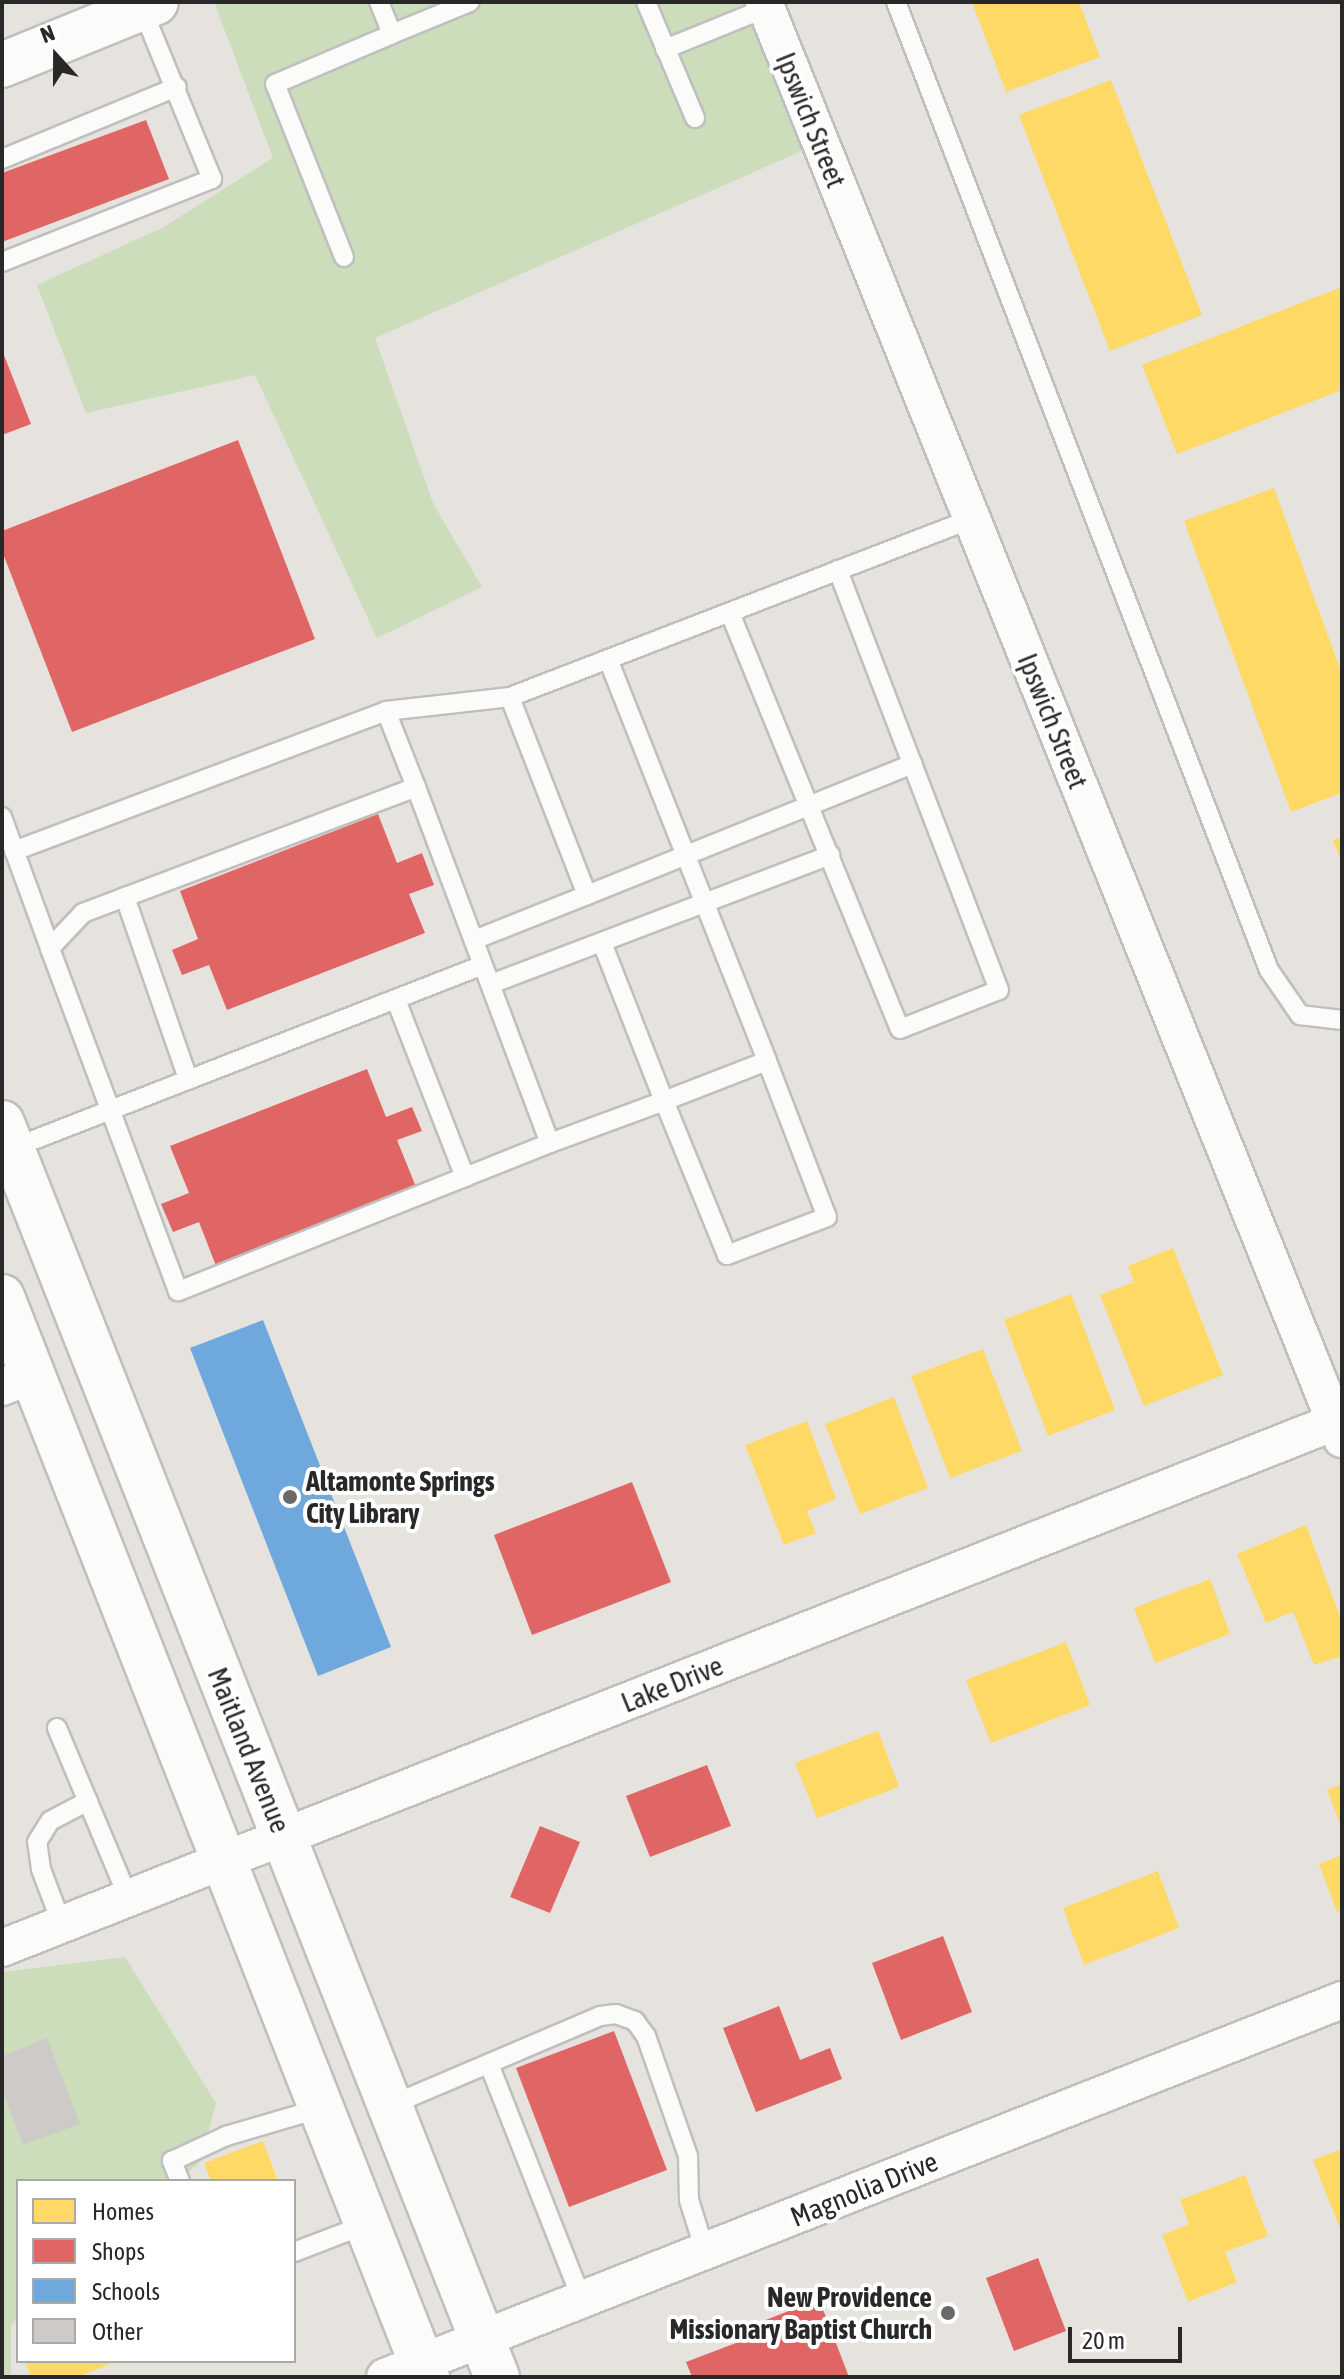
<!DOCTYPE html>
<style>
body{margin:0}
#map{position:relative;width:1344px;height:2379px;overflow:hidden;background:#e6e2de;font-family:"Asap Condensed",sans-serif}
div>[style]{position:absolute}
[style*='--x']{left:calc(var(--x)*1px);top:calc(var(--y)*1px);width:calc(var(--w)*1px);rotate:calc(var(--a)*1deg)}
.green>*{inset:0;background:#cdb}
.homes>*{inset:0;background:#ffd966}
.shops>*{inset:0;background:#e06666}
.schools>*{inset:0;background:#6fa8dc}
.building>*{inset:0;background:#cdcac8}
.roads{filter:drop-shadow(2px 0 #c0bfbf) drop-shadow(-2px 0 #c0bfbf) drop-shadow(0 2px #c0bfbf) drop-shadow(0 -2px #c0bfbf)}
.service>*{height:18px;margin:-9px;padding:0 9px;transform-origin:9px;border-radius:9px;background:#fbfbfa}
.minor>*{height:36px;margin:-18px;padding:0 18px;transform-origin:18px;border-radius:18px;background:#fbfbfa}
.tertiary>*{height:44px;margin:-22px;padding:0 22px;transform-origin:22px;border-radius:22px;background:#fbfbfa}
.secondary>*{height:44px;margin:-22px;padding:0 22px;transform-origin:22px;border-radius:22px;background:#fbfbfa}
.dots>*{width:22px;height:22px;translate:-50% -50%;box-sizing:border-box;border:4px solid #fff;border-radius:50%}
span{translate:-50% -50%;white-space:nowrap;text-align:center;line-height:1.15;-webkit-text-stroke:8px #fff;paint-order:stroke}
.street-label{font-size:28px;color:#282828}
.poi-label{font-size:28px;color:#282828;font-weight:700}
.left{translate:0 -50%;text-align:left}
.right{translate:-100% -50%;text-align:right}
.frame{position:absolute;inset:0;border:4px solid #282828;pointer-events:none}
.legend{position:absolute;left:16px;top:2179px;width:280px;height:184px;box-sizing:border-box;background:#fff;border:2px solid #a9a9a9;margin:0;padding:10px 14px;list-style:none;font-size:24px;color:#282828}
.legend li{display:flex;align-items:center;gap:16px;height:40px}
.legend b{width:40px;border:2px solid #a9a9a9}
.north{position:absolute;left:16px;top:16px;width:80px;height:80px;-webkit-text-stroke:6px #fff;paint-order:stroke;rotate:339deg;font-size:22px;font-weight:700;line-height:32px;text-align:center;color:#282828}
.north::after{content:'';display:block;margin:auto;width:28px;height:36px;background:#282828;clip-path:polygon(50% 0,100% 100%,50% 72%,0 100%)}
.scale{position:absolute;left:1068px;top:2327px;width:114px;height:36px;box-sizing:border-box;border:4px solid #282828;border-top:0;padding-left:10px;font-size:24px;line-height:28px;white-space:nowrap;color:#282828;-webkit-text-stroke:6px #fff;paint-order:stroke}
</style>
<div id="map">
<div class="green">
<div style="clip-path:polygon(214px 2px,743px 2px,802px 151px,375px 338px,433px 503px,482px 587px,377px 638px,255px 375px,86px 413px,37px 285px,162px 228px,273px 158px)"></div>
<div style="clip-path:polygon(125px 1957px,216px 2103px,201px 2161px,177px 2181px,18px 2181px,18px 2316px,11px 2326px,11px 2377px,2px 2377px,2px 1972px)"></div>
</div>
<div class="homes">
<div style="clip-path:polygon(972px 2px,1079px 2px,1100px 57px,1006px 92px)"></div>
<div style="clip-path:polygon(1111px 80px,1202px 315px,1110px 351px,1019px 115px)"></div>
<div style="clip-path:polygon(1342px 287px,1342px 390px,1177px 454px,1142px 365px)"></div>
<div style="clip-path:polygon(1274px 488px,1342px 674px,1342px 793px,1291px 812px,1184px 521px)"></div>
<div style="clip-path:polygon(1342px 837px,1342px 865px,1333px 840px)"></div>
<div style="clip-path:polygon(1173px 1248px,1223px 1375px,1144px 1406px,1100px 1295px,1134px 1282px,1128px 1266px)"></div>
<div style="clip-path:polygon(1071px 1294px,1115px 1410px,1048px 1436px,1004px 1320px)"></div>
<div style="clip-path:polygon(983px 1349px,1022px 1451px,950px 1478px,911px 1376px)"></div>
<div style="clip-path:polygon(894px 1397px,928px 1488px,860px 1514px,825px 1424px)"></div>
<div style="clip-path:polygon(807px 1421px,836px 1499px,807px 1511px,816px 1533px,784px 1545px,745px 1445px)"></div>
<div style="clip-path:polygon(1306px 1525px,1342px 1622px,1342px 1656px,1314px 1665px,1293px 1612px,1266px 1623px,1237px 1554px)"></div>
<div style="clip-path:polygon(1210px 1579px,1230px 1634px,1155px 1663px,1134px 1608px)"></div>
<div style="clip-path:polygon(1066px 1642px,1090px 1705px,991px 1743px,966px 1680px)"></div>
<div style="clip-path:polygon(878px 1731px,899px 1787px,817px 1818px,795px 1763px)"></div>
<div style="clip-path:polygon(1342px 1784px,1342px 1829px,1327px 1790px)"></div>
<div style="clip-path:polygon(1342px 1855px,1342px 1910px,1337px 1912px,1319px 1864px)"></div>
<div style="clip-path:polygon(1158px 1871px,1179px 1928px,1084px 1965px,1063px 1908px)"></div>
<div style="clip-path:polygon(263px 2141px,278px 2181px,211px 2181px,204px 2163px)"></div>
<div style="clip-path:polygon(1342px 2149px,1342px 2234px,1313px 2160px)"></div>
<div style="clip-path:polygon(1245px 2175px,1268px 2236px,1225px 2252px,1237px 2282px,1188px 2302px,1162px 2235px,1189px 2224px,1180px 2200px)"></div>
<div style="clip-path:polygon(25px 2361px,118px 2361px,77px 2377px,31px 2377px)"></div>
</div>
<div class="shops">
<div style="clip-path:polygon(146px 120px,169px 179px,2px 242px,2px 173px)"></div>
<div style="clip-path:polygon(2px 350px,31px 424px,2px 435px)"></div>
<div style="clip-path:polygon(238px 440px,315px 639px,72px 732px,2px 551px,2px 531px)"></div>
<div style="clip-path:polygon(378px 814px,397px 863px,422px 853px,434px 885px,409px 894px,425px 933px,227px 1010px,209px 965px,182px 975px,172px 950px,198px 939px,180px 891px)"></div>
<div style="clip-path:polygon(367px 1069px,386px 1117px,412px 1107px,422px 1131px,397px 1140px,416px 1187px,216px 1266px,199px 1222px,173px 1232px,161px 1204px,189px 1193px,170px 1146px)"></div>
<div style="clip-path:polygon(632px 1482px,671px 1582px,532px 1635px,494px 1535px)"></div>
<div style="clip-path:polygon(707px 1765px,731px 1826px,650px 1857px,626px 1796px)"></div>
<div style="clip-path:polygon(540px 1826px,580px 1842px,550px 1913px,510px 1897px)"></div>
<div style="clip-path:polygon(943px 1936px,972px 2012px,901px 2040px,872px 1963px)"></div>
<div style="clip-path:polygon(779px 2006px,800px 2060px,830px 2048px,842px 2079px,756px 2112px,723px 2028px)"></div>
<div style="clip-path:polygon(614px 2031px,667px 2170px,569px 2207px,516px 2068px)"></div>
<div style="clip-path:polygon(1038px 2258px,1066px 2331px,1014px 2351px,986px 2278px)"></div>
<div style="clip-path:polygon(819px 2299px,849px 2377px,692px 2377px,686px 2362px,757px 2335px,753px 2325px)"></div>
</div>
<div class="schools">
<div style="clip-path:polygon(263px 1320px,391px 1647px,318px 1676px,190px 1348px)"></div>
</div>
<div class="building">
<div style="clip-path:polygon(47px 2038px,80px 2124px,23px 2145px,2px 2089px,2px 2056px)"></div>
</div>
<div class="roads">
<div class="service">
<div style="--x:646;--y:2;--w:126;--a:67.1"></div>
<div style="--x:896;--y:2;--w:1037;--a:68.93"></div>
<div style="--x:1269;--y:970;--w:55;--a:55.4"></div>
<div style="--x:1300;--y:1015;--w:42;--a:6.8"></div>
<div style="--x:392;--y:34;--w:84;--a:-22.3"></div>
<div style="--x:665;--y:49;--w:109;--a:-22.1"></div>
<div style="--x:2;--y:159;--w:189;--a:-22.4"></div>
<div style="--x:344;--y:257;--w:186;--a:-111.7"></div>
<div style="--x:275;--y:84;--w:127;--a:-23.1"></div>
<div style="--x:392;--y:34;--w:35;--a:-112"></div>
<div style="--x:2;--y:262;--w:226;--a:-21.6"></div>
<div style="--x:212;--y:179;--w:185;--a:-112.3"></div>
<div style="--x:730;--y:613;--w:449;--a:67.8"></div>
<div style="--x:900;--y:1029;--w:106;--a:-21.5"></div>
<div style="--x:999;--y:990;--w:450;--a:-111"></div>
<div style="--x:608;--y:659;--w:432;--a:68.4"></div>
<div style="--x:386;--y:711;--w:125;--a:-6.4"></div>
<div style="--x:510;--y:697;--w:495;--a:-21.1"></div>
<div style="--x:2;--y:817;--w:140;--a:69.9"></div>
<div style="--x:14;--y:851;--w:397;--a:-20.6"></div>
<div style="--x:386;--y:711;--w:82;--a:68.5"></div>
<div style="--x:587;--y:895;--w:351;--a:-21.9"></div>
<div style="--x:125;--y:897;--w:193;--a:70.9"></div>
<div style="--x:474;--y:940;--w:122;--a:-21.7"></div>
<div style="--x:587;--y:895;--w:212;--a:-111.3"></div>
<div style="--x:491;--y:984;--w:363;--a:-20.8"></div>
<div style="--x:396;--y:1000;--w:190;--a:68.7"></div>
<div style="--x:465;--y:1177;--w:309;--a:158.3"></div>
<div style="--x:178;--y:1291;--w:366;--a:-110.5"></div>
<div style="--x:50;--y:948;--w:48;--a:-46.7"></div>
<div style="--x:83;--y:913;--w:356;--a:-20.7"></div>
<div style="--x:416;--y:787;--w:380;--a:69.4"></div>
<div style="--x:13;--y:1148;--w:504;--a:-21.27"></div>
<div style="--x:465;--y:1177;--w:92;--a:-21.8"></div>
<div style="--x:550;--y:1143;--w:121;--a:-20.2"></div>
<div style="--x:664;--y:1101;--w:110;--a:-21.2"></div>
<div style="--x:767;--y:1061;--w:167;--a:69"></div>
<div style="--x:827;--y:1217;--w:107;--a:159.2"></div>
<div style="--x:727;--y:1255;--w:166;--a:-112.2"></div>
<div style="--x:664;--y:1101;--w:170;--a:-111.4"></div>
<div style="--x:57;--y:1728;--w:186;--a:67.2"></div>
<div style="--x:62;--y:1925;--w:60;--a:-110.6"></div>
<div style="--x:41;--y:1869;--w:27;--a:-98"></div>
<div style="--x:37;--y:1842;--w:25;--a:-58"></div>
<div style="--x:50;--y:1821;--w:43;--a:-27.8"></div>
<div style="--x:489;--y:2064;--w:254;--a:68.5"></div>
<div style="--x:389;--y:2106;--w:229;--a:-23.1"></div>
<div style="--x:600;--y:2016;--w:16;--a:-7"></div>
<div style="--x:616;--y:2014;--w:20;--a:20"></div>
<div style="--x:635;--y:2021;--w:19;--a:54"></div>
<div style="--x:646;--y:2036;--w:127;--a:70.7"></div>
<div style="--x:688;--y:2156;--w:44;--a:88.7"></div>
<div style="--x:689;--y:2200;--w:53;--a:72.6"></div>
<div style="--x:180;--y:2181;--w:22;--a:-112"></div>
<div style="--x:172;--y:2161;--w:60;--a:-24.8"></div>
<div style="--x:226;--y:2136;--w:100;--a:-16.3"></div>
<div style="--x:294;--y:2252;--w:78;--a:-21"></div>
</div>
<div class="minor">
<div style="--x:764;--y:2;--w:1549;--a:68.09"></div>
<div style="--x:2;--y:1387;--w:32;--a:-22"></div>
<div style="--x:2;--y:1948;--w:1441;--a:-21.54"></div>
<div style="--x:385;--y:2377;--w:1029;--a:-21.5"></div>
</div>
<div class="tertiary">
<div style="--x:2;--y:65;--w:166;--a:-22.2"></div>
</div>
<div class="secondary">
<div style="--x:2;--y:1123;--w:1348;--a:68.46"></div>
<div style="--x:2;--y:1297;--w:1161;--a:68.52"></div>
</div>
</div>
<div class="dots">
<div style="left:290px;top:1497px;background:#6a6968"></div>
<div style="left:948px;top:2313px;background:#6a6968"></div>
</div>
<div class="street-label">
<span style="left:811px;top:120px;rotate:68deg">Ipswich Street</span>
<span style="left:1053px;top:721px;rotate:68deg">Ipswich Street</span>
<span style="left:672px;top:1684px;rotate:-22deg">Lake Drive</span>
<span style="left:249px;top:1750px;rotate:68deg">Maitland Avenue</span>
<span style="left:864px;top:2189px;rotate:-22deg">Magnolia Drive</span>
</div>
<div class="poi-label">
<span class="left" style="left:306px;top:1497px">Altamonte Springs<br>City Library</span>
<span class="right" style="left:932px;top:2313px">New Providence<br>Missionary Baptist Church</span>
</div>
<div class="frame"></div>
<ul class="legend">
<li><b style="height:22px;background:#ffd966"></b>Homes</li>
<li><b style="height:22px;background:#e06666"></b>Shops</li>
<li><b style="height:22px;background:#6fa8dc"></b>Schools</li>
<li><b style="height:22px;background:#cdcac8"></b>Other</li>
</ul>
<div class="north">N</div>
<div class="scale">20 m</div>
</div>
